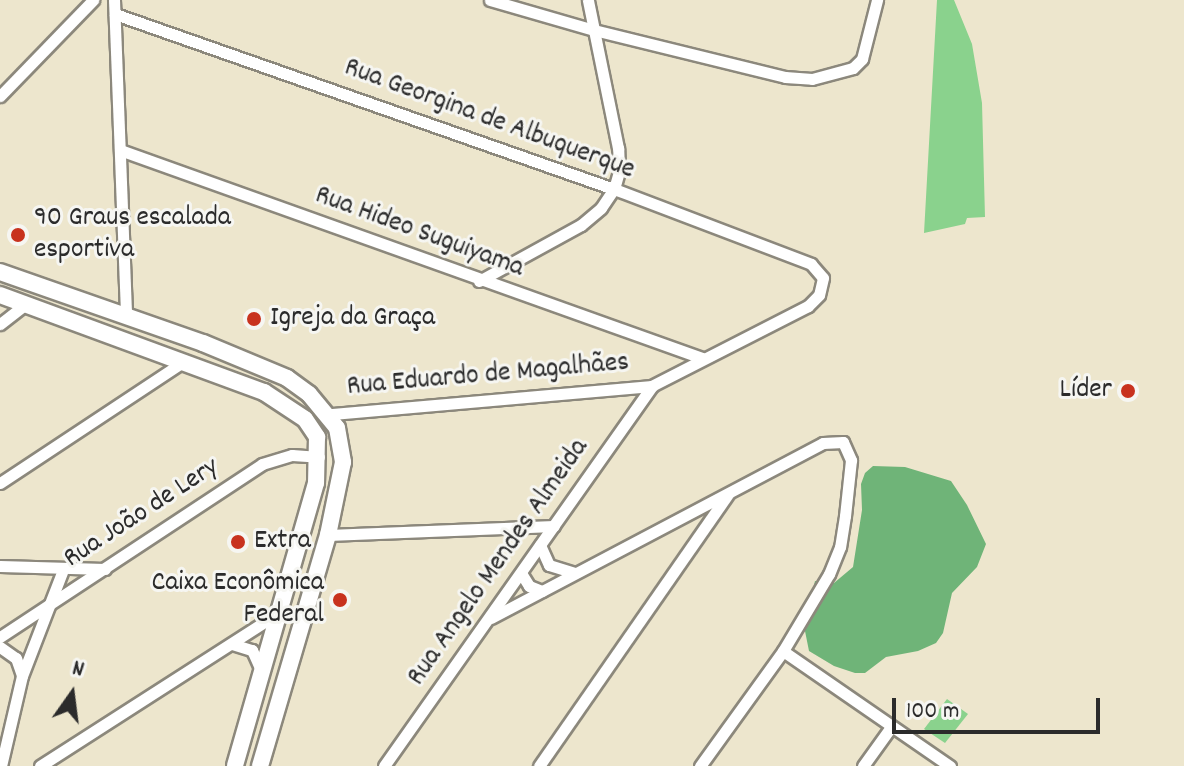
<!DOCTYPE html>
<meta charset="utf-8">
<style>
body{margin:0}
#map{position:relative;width:1184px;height:766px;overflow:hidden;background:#ede6cd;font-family:Dekko,sans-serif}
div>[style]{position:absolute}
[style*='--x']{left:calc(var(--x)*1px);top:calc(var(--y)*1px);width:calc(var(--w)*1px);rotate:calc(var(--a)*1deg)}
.green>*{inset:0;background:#8ad28d}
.forest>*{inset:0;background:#6fb478}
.roads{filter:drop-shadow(2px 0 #8c887c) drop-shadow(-2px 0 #8c887c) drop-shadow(0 2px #8c887c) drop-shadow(0 -2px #8c887c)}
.minor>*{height:11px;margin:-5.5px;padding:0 5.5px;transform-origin:5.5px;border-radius:5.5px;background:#fff}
.secondary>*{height:16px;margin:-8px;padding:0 8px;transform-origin:8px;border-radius:8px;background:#fff}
.dots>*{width:22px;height:22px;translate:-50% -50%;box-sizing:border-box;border:4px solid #f6f6f2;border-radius:50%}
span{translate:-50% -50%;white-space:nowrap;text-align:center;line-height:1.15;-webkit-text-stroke:6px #f6f6f2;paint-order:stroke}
.street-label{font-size:28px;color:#2b2b2b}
.poi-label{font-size:28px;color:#2b2b2b}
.left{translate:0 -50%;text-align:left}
.right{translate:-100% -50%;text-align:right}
.north{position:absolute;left:32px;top:654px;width:80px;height:80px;-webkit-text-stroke:6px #f6f6f2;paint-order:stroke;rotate:14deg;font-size:22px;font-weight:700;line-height:32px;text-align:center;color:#2b2b2b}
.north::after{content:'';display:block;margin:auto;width:28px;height:36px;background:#2b2b2b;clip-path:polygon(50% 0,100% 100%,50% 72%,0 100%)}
.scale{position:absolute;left:892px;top:698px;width:208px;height:36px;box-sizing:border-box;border:4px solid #2b2b2b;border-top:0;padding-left:10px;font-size:24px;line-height:28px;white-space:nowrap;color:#2b2b2b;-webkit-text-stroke:6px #f6f6f2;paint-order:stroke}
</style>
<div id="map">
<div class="green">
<div style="clip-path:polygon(937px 0,954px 0,972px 44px,982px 103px,985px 217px,967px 218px,965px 224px,924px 233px)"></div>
<div style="clip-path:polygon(947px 699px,968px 714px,945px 743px,924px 729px)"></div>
</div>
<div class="forest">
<div style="clip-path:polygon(873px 466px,905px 467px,951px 481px,967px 505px,986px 544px,977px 567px,952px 593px,943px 633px,936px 643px,918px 651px,886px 657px,865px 673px,855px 673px,834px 666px,809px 651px,804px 626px,815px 581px,834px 583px,853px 567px,862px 510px,861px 484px,865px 473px)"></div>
</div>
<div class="roads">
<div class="minor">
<div style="--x:114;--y:0;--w:316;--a:87.8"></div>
<div style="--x:490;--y:0;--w:108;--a:16.1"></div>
<div style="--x:594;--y:30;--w:197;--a:13.8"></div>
<div style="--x:785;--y:77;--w:27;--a:4"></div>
<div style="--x:812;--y:79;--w:42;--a:-15"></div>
<div style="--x:853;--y:68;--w:13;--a:-45"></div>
<div style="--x:862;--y:59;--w:61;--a:-75.7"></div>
<div style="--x:115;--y:14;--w:529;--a:19.33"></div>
<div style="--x:614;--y:189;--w:211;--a:20.8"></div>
<div style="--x:811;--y:264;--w:18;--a:49"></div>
<div style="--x:823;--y:278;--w:17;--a:103"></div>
<div style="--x:819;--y:295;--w:16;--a:135"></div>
<div style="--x:808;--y:306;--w:175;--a:152.9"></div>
<div style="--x:652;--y:386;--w:324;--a:175"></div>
<div style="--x:0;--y:96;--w:134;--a:-45.9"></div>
<div style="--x:120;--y:150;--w:618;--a:19.67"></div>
<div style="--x:479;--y:281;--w:116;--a:-28.8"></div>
<div style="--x:581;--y:225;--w:26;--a:-40"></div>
<div style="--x:601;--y:208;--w:23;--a:-56"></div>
<div style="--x:614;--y:189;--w:19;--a:-74"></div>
<div style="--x:619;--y:171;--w:23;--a:-92"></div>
<div style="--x:618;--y:148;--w:151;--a:-101.5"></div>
<div style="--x:0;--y:324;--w:33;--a:-38"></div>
<div style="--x:0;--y:483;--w:217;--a:-33.5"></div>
<div style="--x:328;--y:535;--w:226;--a:-2.3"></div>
<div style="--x:540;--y:545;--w:22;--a:66"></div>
<div style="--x:549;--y:565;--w:27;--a:17"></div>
<div style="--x:0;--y:566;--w:105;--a:1.6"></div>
<div style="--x:521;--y:573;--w:15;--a:58"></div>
<div style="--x:529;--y:586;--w:14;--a:21"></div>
<div style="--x:491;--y:618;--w:375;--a:-27.8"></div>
<div style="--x:823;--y:443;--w:20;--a:-3"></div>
<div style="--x:843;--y:442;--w:20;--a:66"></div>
<div style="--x:851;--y:460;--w:56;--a:96.1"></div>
<div style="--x:845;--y:516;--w:31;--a:99"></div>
<div style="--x:840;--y:547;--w:29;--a:112"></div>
<div style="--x:829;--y:574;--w:90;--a:120.9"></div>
<div style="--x:783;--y:651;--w:142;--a:125.8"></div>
<div style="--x:0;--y:637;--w:314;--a:-33.4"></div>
<div style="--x:262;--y:464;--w:31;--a:-17"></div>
<div style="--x:292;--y:455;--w:27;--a:4"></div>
<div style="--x:232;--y:644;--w:21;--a:17"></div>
<div style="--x:252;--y:650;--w:22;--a:66"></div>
<div style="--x:0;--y:647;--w:19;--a:35"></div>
<div style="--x:16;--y:658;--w:18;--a:71"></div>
<div style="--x:783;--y:651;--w:203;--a:34.6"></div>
<div style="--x:1;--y:766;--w:92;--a:-76.9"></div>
<div style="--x:22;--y:676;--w:114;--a:-68.9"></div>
<div style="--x:40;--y:766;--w:283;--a:-32.7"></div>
<div style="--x:384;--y:766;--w:465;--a:-54.8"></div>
<div style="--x:539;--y:766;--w:330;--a:-55.2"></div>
<div style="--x:863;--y:766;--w:48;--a:-54.3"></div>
</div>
<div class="secondary">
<div style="--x:0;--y:272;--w:215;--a:19.3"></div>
<div style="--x:203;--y:343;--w:91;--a:22.6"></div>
<div style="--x:287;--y:378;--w:27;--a:36"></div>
<div style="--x:309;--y:394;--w:44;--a:50.5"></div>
<div style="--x:337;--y:428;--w:35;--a:80"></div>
<div style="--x:343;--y:462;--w:75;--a:101.6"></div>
<div style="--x:328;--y:535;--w:241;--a:106.4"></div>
<div style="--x:0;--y:295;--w:281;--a:20.2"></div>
<div style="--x:264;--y:392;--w:49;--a:33.4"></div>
<div style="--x:305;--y:419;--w:22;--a:56"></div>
<div style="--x:317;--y:437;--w:46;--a:91.2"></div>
<div style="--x:316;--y:483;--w:294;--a:106"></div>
</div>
</div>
<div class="dots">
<div style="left:18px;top:235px;background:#c8321e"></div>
<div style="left:254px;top:319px;background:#c8321e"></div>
<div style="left:1128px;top:391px;background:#c8321e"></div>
<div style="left:238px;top:542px;background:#c8321e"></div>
<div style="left:340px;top:600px;background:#c8321e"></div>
</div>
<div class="street-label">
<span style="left:489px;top:120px;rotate:20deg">Rua Georgina de Albuquerque</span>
<span style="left:419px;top:233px;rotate:20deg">Rua Hideo Suguiyama</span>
<span style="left:488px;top:376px;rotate:-5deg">Rua Eduardo de Magalhães</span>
<span style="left:142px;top:514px;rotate:-33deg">Rua João de Lery</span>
<span style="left:499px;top:563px;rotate:-55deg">Rua Angelo Mendes Almeida</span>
</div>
<div class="poi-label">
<span class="left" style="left:34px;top:235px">90 Graus escalada<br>esportiva</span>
<span class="left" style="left:270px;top:319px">Igreja da Graça</span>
<span class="right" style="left:1112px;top:391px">Líder</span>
<span class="left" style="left:254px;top:542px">Extra</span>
<span class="right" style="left:324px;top:600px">Caixa Econômica<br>Federal</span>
</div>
<div class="north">N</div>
<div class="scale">100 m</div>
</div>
